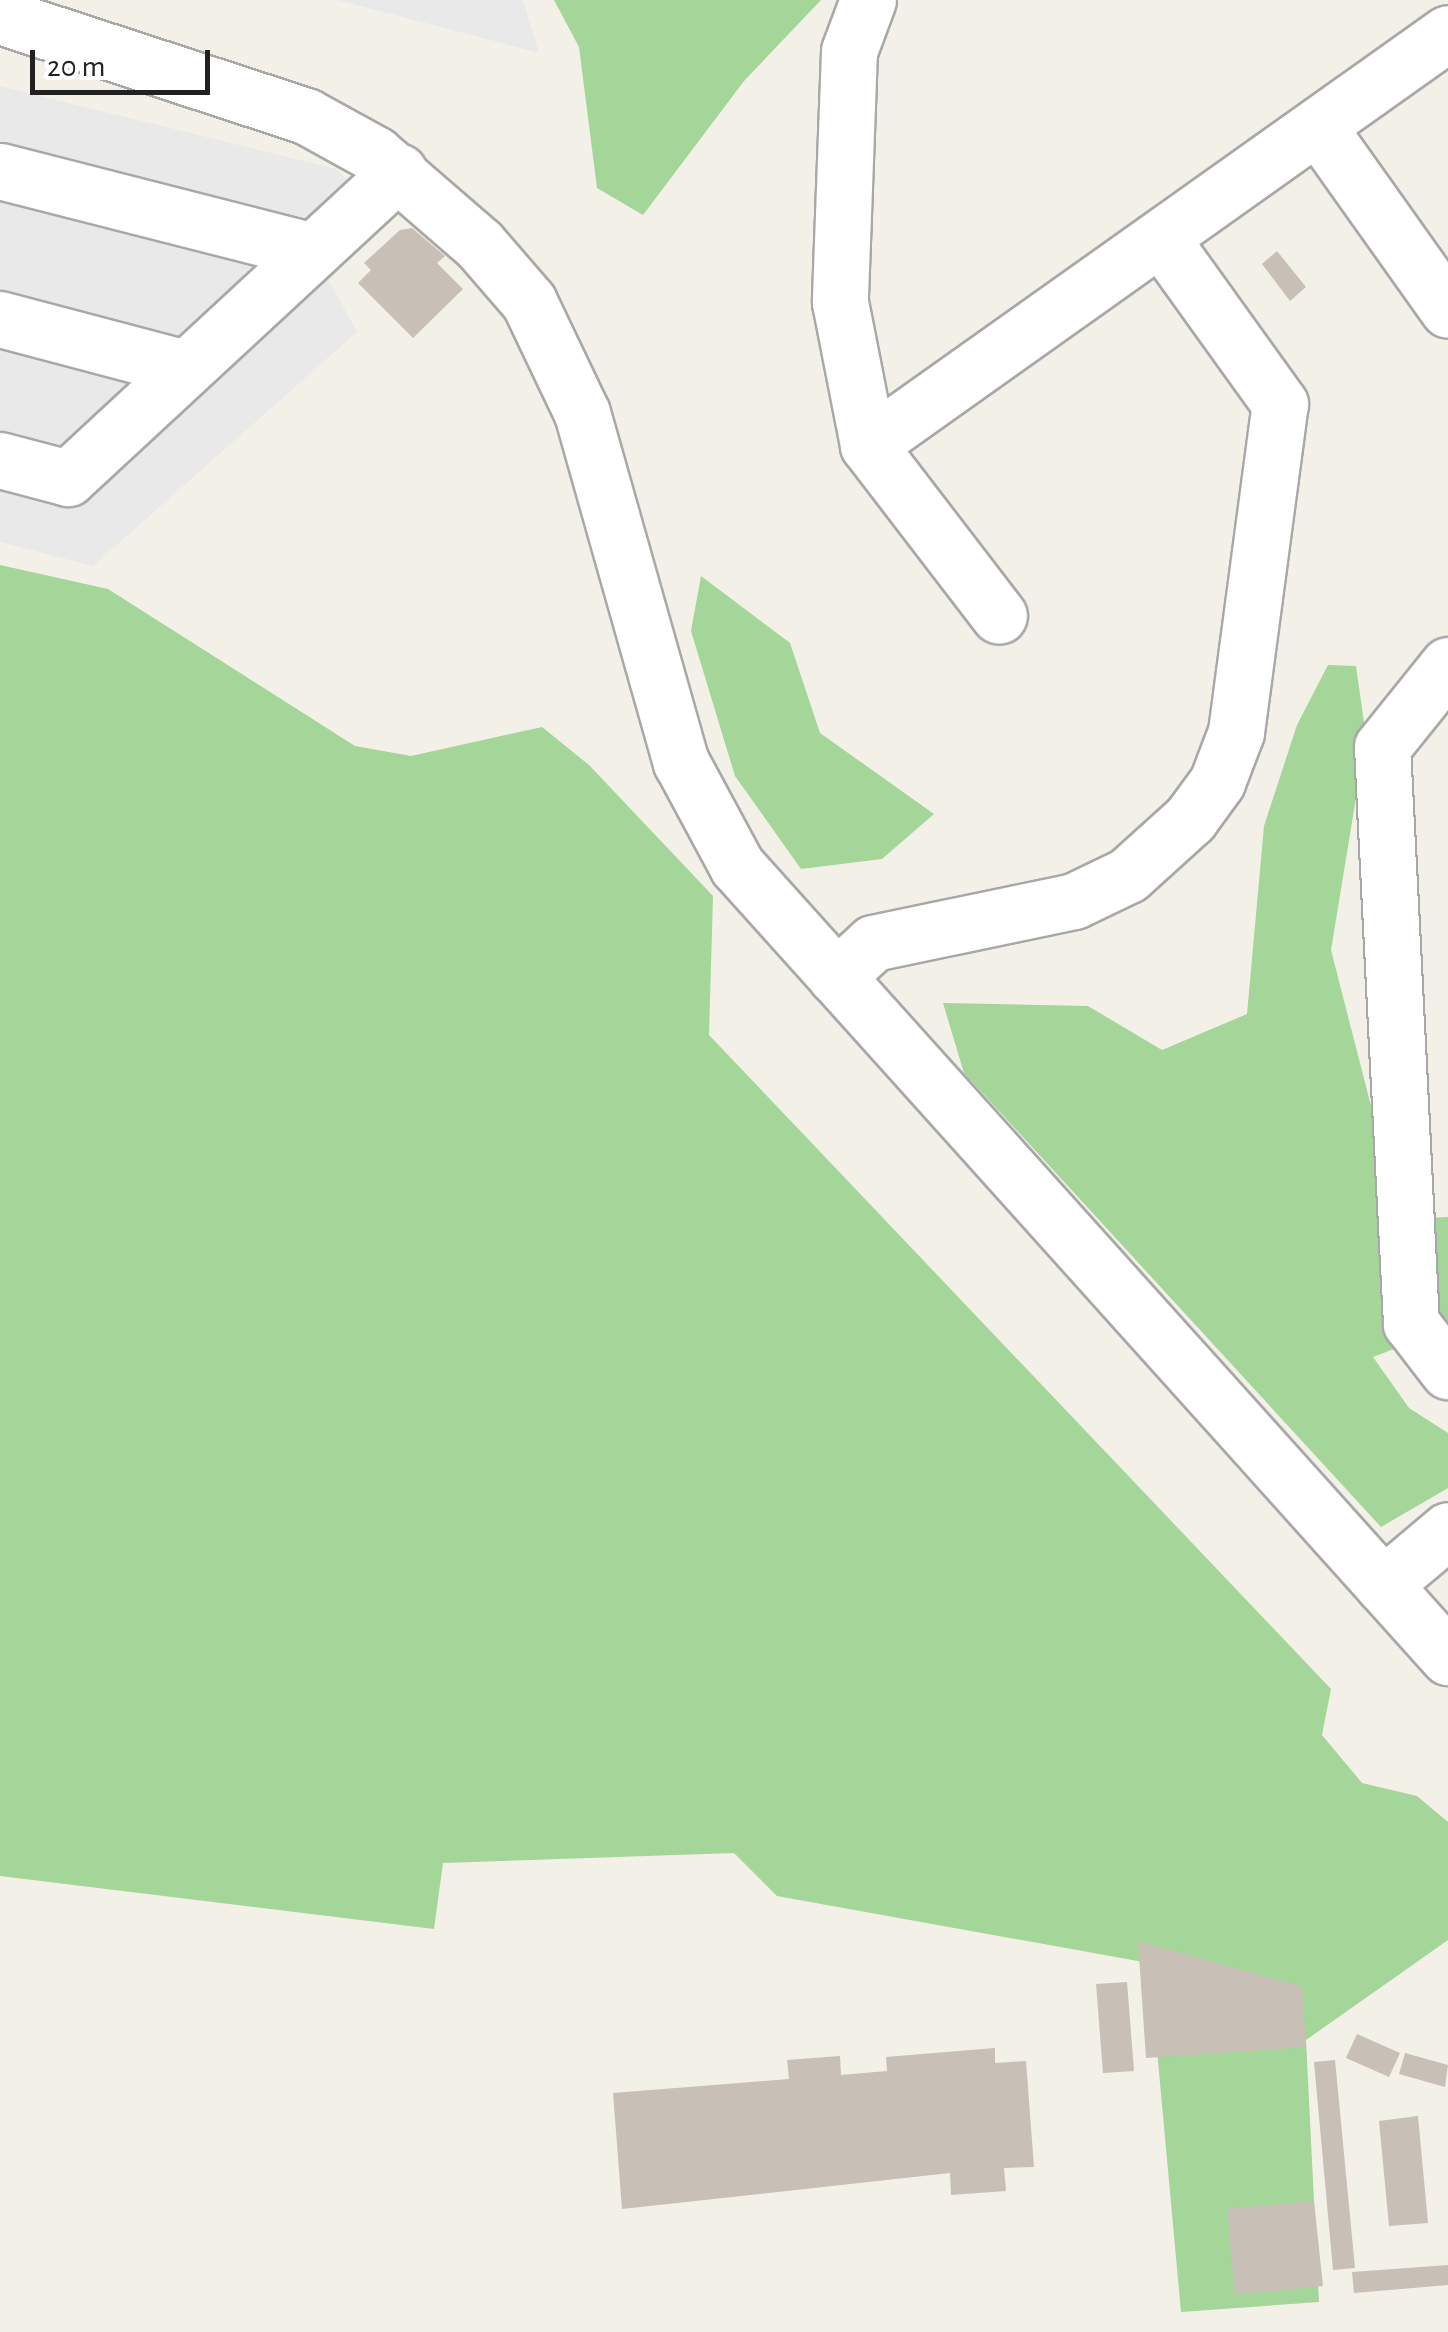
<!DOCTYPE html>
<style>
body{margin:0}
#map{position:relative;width:1448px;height:2332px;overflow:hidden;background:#f2f0e7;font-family:"Alegreya Sans",sans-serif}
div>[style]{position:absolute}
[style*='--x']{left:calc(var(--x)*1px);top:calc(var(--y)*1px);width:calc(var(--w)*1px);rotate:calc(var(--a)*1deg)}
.forest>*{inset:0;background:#a4d599}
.parking>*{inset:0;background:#e9e9e9}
.building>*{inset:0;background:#c8bfb6}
.roads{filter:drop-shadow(2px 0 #a8a8a8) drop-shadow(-2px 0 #a8a8a8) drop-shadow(0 2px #a8a8a8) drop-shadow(0 -2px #a8a8a8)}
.minor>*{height:55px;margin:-27.5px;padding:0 27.5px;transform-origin:27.5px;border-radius:27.5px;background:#fff}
span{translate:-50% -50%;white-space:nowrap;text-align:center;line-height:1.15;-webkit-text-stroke:9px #fff;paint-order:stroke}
.scale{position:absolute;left:30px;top:50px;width:180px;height:45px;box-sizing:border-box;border:5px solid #212121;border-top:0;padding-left:12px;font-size:30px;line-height:35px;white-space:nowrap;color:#212121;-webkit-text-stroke:8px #fff;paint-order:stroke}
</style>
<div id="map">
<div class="forest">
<div style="clip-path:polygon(554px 0,821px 0,744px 81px,643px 215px,597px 188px,579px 47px)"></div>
<div style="clip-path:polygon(0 565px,108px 589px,355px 746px,411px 756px,542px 727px,589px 765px,713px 896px,709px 1035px,1331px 1689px,1322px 1735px,1362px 1783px,1417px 1796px,1448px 1822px,1448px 1940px,1306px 2040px,1319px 2302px,1181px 2312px,1149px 1963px,777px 1896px,734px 1853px,443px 1863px,434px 1929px,0 1876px)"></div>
<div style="clip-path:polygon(701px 576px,790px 643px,820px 733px,934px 814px,882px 859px,801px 869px,735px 776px,691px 631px)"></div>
<div style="clip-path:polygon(1328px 665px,1356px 666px,1366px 737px,1331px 950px,1400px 1219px,1448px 1217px,1448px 1328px,1373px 1357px,1409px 1408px,1448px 1433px,1448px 1488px,1381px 1527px,964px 1073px,943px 1003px,1088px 1006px,1162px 1050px,1247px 1014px,1264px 826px,1297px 725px)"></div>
</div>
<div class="parking">
<div style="clip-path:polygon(338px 0,523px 0,539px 53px)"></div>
<div style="clip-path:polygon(0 86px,336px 169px,387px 219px,329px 281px,357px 332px,93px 566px,0 542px)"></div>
</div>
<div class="building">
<div style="clip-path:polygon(412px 228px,445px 256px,437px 263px,463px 289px,413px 338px,358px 283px,371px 270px,364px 263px,400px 230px)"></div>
<div style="clip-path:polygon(1277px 251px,1306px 287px,1290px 301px,1262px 264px)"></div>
<div style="clip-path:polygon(1138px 1941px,1302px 1987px,1306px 2047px,1146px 2058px)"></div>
<div style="clip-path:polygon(1127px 1982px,1134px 2071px,1103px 2073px,1096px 1984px)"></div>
<div style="clip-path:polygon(1357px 2034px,1400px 2053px,1389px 2077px,1346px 2058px)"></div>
<div style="clip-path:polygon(995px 2048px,995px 2063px,1026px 2061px,1034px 2167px,1004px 2168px,1006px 2191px,951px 2195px,950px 2173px,622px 2209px,613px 2093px,789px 2079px,787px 2060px,840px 2056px,841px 2075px,887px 2071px,886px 2057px)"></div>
<div style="clip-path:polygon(1405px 2053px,1448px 2065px,1445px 2087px,1399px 2074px)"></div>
<div style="clip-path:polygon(1335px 2060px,1355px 2268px,1333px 2270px,1314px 2062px)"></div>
<div style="clip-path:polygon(1418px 2116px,1428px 2223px,1389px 2226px,1379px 2121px)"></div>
<div style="clip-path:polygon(1314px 2201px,1323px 2286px,1235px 2295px,1227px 2209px)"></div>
<div style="clip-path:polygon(1448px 2265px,1448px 2285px,1354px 2293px,1352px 2272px)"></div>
</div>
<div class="roads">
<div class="minor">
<div style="--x:868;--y:0;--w:54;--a:110.4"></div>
<div style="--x:849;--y:51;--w:251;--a:92.1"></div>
<div style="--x:840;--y:302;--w:146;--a:78.9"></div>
<div style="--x:868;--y:445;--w:215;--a:52.5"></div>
<div style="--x:0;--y:16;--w:322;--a:18.1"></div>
<div style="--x:306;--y:116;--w:79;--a:28.8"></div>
<div style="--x:375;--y:154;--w:138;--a:40.9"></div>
<div style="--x:479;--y:244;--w:77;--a:49.2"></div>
<div style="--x:529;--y:302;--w:123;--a:64.5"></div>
<div style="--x:582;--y:413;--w:363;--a:74.2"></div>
<div style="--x:681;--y:762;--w:118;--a:61.7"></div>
<div style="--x:737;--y:866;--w:1064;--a:48.05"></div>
<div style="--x:1318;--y:127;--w:224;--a:54.6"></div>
<div style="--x:0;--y:171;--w:323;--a:14.3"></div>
<div style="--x:0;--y:319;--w:192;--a:14.8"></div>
<div style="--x:868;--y:445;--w:711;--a:-35.39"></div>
<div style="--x:0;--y:460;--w:70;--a:14.8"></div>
<div style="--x:68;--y:478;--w:451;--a:-42.8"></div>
<div style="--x:1448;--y:665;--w:105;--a:128.8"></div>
<div style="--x:1382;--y:747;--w:577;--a:87.12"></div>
<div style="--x:1411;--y:1323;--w:61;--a:52.4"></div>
<div style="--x:836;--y:977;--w:50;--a:-42.6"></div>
<div style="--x:873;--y:943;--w:205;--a:-11.8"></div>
<div style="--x:1074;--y:901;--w:60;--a:-25.7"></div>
<div style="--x:1128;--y:875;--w:84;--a:-42.1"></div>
<div style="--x:1190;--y:819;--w:46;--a:-53.9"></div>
<div style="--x:1217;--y:782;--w:53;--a:-69.2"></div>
<div style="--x:1236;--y:732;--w:331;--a:-82.4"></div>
<div style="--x:1280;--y:404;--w:202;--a:-125.7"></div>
<div style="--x:1383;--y:1585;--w:85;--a:-40.2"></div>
</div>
</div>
<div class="scale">20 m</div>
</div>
